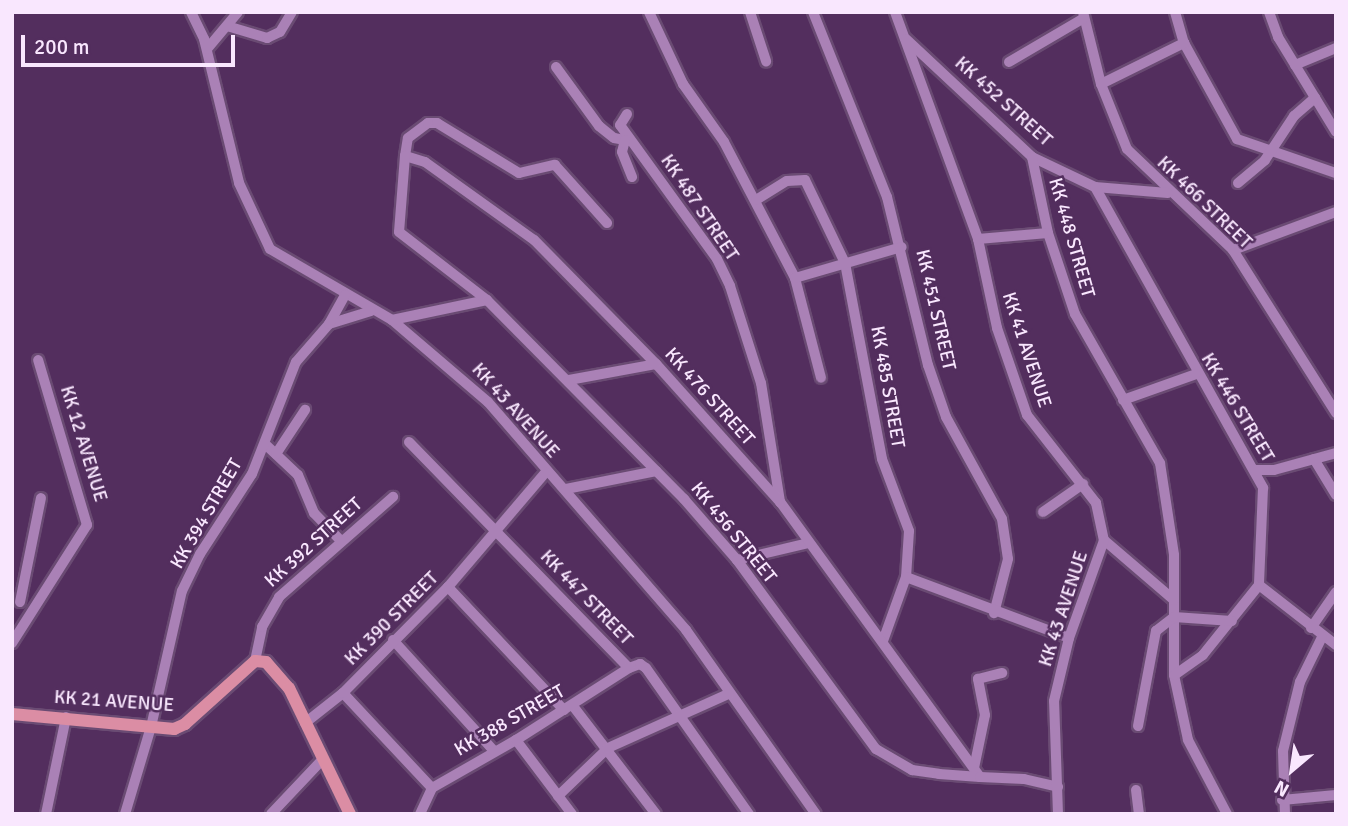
<!DOCTYPE html>
<style>
body{margin:0}
#map{position:relative;width:1348px;height:826px;overflow:hidden;background:#532e5e;font-family:Signika,sans-serif}
div>[style]{position:absolute}
[style*='--x']{left:calc(var(--x)*1px);top:calc(var(--y)*1px);width:calc(var(--w)*1px);rotate:calc(var(--a)*1deg)}
.roads{filter:drop-shadow(2px 0 #6a4b73) drop-shadow(-2px 0 #6a4b73) drop-shadow(0 2px #6a4b73) drop-shadow(0 -2px #6a4b73)}
.minor>*{height:10px;margin:-5px;padding:0 5px;transform-origin:5px;border-radius:5px;background:#aa81b6}
.major>*{height:12px;margin:-6px;padding:0 6px;transform-origin:6px;border-radius:6px;background:#db8da4}
span{translate:-50% -50%;white-space:nowrap;text-align:center;line-height:1.15;-webkit-text-stroke:5px #532e5e;paint-order:stroke}
.street-label{font-size:19px;color:#f9e7fe}
.frame{position:absolute;inset:0;border:14px solid #f9e7fe;pointer-events:none}
.north{position:absolute;left:1257px;top:735px;width:70px;height:70px;-webkit-text-stroke:5px #532e5e;paint-order:stroke;rotate:209deg;font-size:19px;font-weight:700;line-height:28px;text-align:center;color:#f9e7fe}
.north::after{content:'';display:block;margin:auto;width:24px;height:32px;background:#f9e7fe;clip-path:polygon(50% 0,100% 100%,50% 72%,0 100%)}
.scale{position:absolute;left:21px;top:35px;width:214px;height:32px;box-sizing:border-box;border:4px solid #f9e7fe;border-top:0;padding-left:9px;font-size:21px;line-height:24px;white-space:nowrap;color:#f9e7fe;-webkit-text-stroke:5px #532e5e;paint-order:stroke}
</style>
<div id="map">
<div class="roads">
<div class="minor">
<div style="--x:191;--y:12;--w:30;--a:64"></div>
<div style="--x:204;--y:39;--w:148;--a:76.3"></div>
<div style="--x:239;--y:183;--w:73;--a:64.8"></div>
<div style="--x:270;--y:249;--w:141;--a:30.2"></div>
<div style="--x:392;--y:320;--w:126;--a:40.5"></div>
<div style="--x:488;--y:402;--w:302;--a:49"></div>
<div style="--x:686;--y:630;--w:225;--a:54.8"></div>
<div style="--x:649;--y:12;--w:80;--a:64.7"></div>
<div style="--x:683;--y:84;--w:71;--a:54.7"></div>
<div style="--x:724;--y:142;--w:153;--a:62.4"></div>
<div style="--x:795;--y:278;--w:103;--a:75.4"></div>
<div style="--x:750;--y:12;--w:52;--a:71.9"></div>
<div style="--x:813;--y:12;--w:199;--a:68.2"></div>
<div style="--x:887;--y:197;--w:173;--a:76.3"></div>
<div style="--x:928;--y:365;--w:55;--a:70.9"></div>
<div style="--x:946;--y:417;--w:116;--a:61.2"></div>
<div style="--x:1002;--y:519;--w:40;--a:81.5"></div>
<div style="--x:1008;--y:559;--w:56;--a:104.5"></div>
<div style="--x:895;--y:12;--w:242;--a:69.9"></div>
<div style="--x:978;--y:239;--w:91;--a:77.9"></div>
<div style="--x:997;--y:328;--w:92;--a:71"></div>
<div style="--x:1027;--y:415;--w:112;--a:51.9"></div>
<div style="--x:1096;--y:503;--w:38;--a:78"></div>
<div style="--x:1104;--y:540;--w:92;--a:40.6"></div>
<div style="--x:1174;--y:600;--w:75;--a:90"></div>
<div style="--x:1174;--y:675;--w:66;--a:77.8"></div>
<div style="--x:1188;--y:740;--w:84;--a:62.2"></div>
<div style="--x:1083;--y:12;--w:74;--a:76"></div>
<div style="--x:1101;--y:84;--w:70;--a:68.2"></div>
<div style="--x:1127;--y:149;--w:146;--a:43.6"></div>
<div style="--x:1233;--y:250;--w:193;--a:57.7"></div>
<div style="--x:1175;--y:12;--w:32;--a:74"></div>
<div style="--x:1184;--y:43;--w:110;--a:61.1"></div>
<div style="--x:1237;--y:139;--w:105;--a:19"></div>
<div style="--x:1269;--y:12;--w:27;--a:70"></div>
<div style="--x:1278;--y:37;--w:111;--a:58.6"></div>
<div style="--x:227;--y:26;--w:42;--a:16.7"></div>
<div style="--x:267;--y:38;--w:14;--a:-25"></div>
<div style="--x:280;--y:32;--w:23;--a:-59"></div>
<div style="--x:906;--y:39;--w:173;--a:43.1"></div>
<div style="--x:1032;--y:157;--w:70;--a:25.5"></div>
<div style="--x:1095;--y:187;--w:73;--a:4.7"></div>
<div style="--x:207;--y:49;--w:48;--a:-50"></div>
<div style="--x:1009;--y:62;--w:87;--a:-30.4"></div>
<div style="--x:1295;--y:65;--w:44;--a:-22.5"></div>
<div style="--x:556;--y:67;--w:73;--a:53.9"></div>
<div style="--x:599;--y:126;--w:19;--a:39"></div>
<div style="--x:614;--y:138;--w:17;--a:10"></div>
<div style="--x:1101;--y:84;--w:93;--a:-26.3"></div>
<div style="--x:627;--y:114;--w:13;--a:122"></div>
<div style="--x:620;--y:125;--w:165;--a:54.1"></div>
<div style="--x:717;--y:259;--w:30;--a:64"></div>
<div style="--x:730;--y:286;--w:102;--a:72.3"></div>
<div style="--x:761;--y:383;--w:121;--a:80.9"></div>
<div style="--x:625;--y:140;--w:12;--a:104"></div>
<div style="--x:622;--y:152;--w:27;--a:68"></div>
<div style="--x:405;--y:156;--w:18;--a:-81"></div>
<div style="--x:408;--y:138;--w:25;--a:-37"></div>
<div style="--x:428;--y:123;--w:9;--a:0"></div>
<div style="--x:437;--y:123;--w:96;--a:31.4"></div>
<div style="--x:519;--y:173;--w:37;--a:-13"></div>
<div style="--x:555;--y:165;--w:78;--a:48.1"></div>
<div style="--x:1032;--y:157;--w:78;--a:78.1"></div>
<div style="--x:1048;--y:233;--w:85;--a:71.6"></div>
<div style="--x:1075;--y:314;--w:172;--a:60.3"></div>
<div style="--x:1160;--y:463;--w:93;--a:81.3"></div>
<div style="--x:1174;--y:555;--w:45;--a:90"></div>
<div style="--x:1238;--y:183;--w:35;--a:-40"></div>
<div style="--x:1265;--y:160;--w:53;--a:-56.6"></div>
<div style="--x:1294;--y:116;--w:28;--a:-41"></div>
<div style="--x:1095;--y:187;--w:345;--a:60.8"></div>
<div style="--x:1263;--y:488;--w:97;--a:92.4"></div>
<div style="--x:1259;--y:585;--w:90;--a:128.7"></div>
<div style="--x:1203;--y:655;--w:35;--a:145"></div>
<div style="--x:756;--y:200;--w:36;--a:-32"></div>
<div style="--x:787;--y:181;--w:18;--a:-3"></div>
<div style="--x:805;--y:180;--w:92;--a:64.3"></div>
<div style="--x:845;--y:263;--w:199;--a:79.3"></div>
<div style="--x:882;--y:459;--w:77;--a:69.4"></div>
<div style="--x:909;--y:531;--w:46;--a:93.7"></div>
<div style="--x:906;--y:577;--w:68;--a:109.8"></div>
<div style="--x:978;--y:239;--w:70;--a:-4.9"></div>
<div style="--x:1233;--y:250;--w:110;--a:-20.3"></div>
<div style="--x:795;--y:278;--w:111;--a:-16.2"></div>
<div style="--x:392;--y:320;--w:97;--a:-11.9"></div>
<div style="--x:329;--y:324;--w:44;--a:-17.2"></div>
<div style="--x:569;--y:380;--w:88;--a:-10.4"></div>
<div style="--x:1123;--y:400;--w:77;--a:-19.6"></div>
<div style="--x:409;--y:442;--w:315;--a:45.8"></div>
<div style="--x:629;--y:668;--w:12;--a:-20"></div>
<div style="--x:640;--y:664;--w:7;--a:34"></div>
<div style="--x:646;--y:668;--w:179;--a:54.8"></div>
<div style="--x:265;--y:444;--w:45;--a:43.2"></div>
<div style="--x:298;--y:475;--w:41;--a:67.2"></div>
<div style="--x:314;--y:513;--w:39;--a:46"></div>
<div style="--x:276;--y:454;--w:53;--a:-56.6"></div>
<div style="--x:1314;--y:459;--w:42;--a:58.6"></div>
<div style="--x:1255;--y:470;--w:19;--a:0"></div>
<div style="--x:1274;--y:470;--w:64;--a:-15.3"></div>
<div style="--x:566;--y:489;--w:92;--a:-11.3"></div>
<div style="--x:1043;--y:512;--w:49;--a:-35"></div>
<div style="--x:737;--y:560;--w:74;--a:-13.3"></div>
<div style="--x:906;--y:577;--w:174;--a:20.5"></div>
<div style="--x:1259;--y:585;--w:98;--a:37.9"></div>
<div style="--x:448;--y:587;--w:169;--a:46.7"></div>
<div style="--x:20;--y:602;--w:106;--a:-78.6"></div>
<div style="--x:1311;--y:628;--w:44;--a:-55.2"></div>
<div style="--x:393;--y:640;--w:150;--a:47.7"></div>
<div style="--x:12;--y:643;--w:140;--a:-57.6"></div>
<div style="--x:87;--y:525;--w:172;--a:-106.5"></div>
<div style="--x:255;--y:661;--w:35;--a:-78"></div>
<div style="--x:262;--y:627;--w:34;--a:-60"></div>
<div style="--x:279;--y:597;--w:152;--a:-41.3"></div>
<div style="--x:343;--y:693;--w:130;--a:46.9"></div>
<div style="--x:573;--y:706;--w:136;--a:52.5"></div>
<div style="--x:305;--y:723;--w:48;--a:-38.3"></div>
<div style="--x:343;--y:693;--w:149;--a:-45.3"></div>
<div style="--x:448;--y:587;--w:151;--a:-49.6"></div>
<div style="--x:1138;--y:726;--w:97;--a:-79.3"></div>
<div style="--x:1156;--y:631;--w:23;--a:-38"></div>
<div style="--x:1174;--y:617;--w:58;--a:3.9"></div>
<div style="--x:516;--y:740;--w:93;--a:52.9"></div>
<div style="--x:974;--y:768;--w:54;--a:-78.3"></div>
<div style="--x:985;--y:715;--w:37;--a:-101"></div>
<div style="--x:978;--y:679;--w:25;--a:-14"></div>
<div style="--x:980;--y:777;--w:340;--a:-126"></div>
<div style="--x:780;--y:502;--w:186;--a:-131.9"></div>
<div style="--x:656;--y:364;--w:174;--a:-134.5"></div>
<div style="--x:534;--y:240;--w:134;--a:-144.4"></div>
<div style="--x:425;--y:162;--w:21;--a:-163"></div>
<div style="--x:405;--y:156;--w:76;--a:94.5"></div>
<div style="--x:399;--y:232;--w:111;--a:37.7"></div>
<div style="--x:487;--y:300;--w:280;--a:45.3"></div>
<div style="--x:684;--y:499;--w:81;--a:49"></div>
<div style="--x:737;--y:560;--w:235;--a:53.7"></div>
<div style="--x:876;--y:749;--w:42;--a:30.3"></div>
<div style="--x:912;--y:770;--w:27;--a:8"></div>
<div style="--x:939;--y:774;--w:41;--a:4.2"></div>
<div style="--x:980;--y:777;--w:44;--a:2.6"></div>
<div style="--x:1024;--y:779;--w:35;--a:13"></div>
<div style="--x:1136;--y:790;--w:24;--a:83"></div>
<div style="--x:558;--y:796;--w:69;--a:-43.8"></div>
<div style="--x:608;--y:748;--w:132;--a:-24.2"></div>
<div style="--x:1282;--y:800;--w:54;--a:-5.3"></div>
<div style="--x:46;--y:814;--w:99;--a:-78.3"></div>
<div style="--x:125;--y:814;--w:91;--a:-73.4"></div>
<div style="--x:151;--y:727;--w:139;--a:-77.2"></div>
<div style="--x:182;--y:591;--w:41;--a:-64.1"></div>
<div style="--x:200;--y:554;--w:95;--a:-57"></div>
<div style="--x:252;--y:474;--w:120;--a:-68.6"></div>
<div style="--x:296;--y:362;--w:50;--a:-49"></div>
<div style="--x:329;--y:324;--w:33;--a:-61"></div>
<div style="--x:271;--y:814;--w:76;--a:-46.6"></div>
<div style="--x:420;--y:814;--w:29;--a:-65"></div>
<div style="--x:432;--y:788;--w:97;--a:-29.7"></div>
<div style="--x:516;--y:740;--w:134;--a:-32.5"></div>
<div style="--x:1058;--y:814;--w:113;--a:-92"></div>
<div style="--x:1054;--y:701;--w:65;--a:-76.6"></div>
<div style="--x:1069;--y:638;--w:104;--a:-70.3"></div>
<div style="--x:1285;--y:814;--w:63;--a:-91.8"></div>
<div style="--x:1283;--y:751;--w:71;--a:-76.2"></div>
<div style="--x:1300;--y:682;--w:50;--a:-63.9"></div>
</div>
<div class="major">
<div style="--x:12;--y:714;--w:163;--a:5.3"></div>
<div style="--x:174;--y:729;--w:12;--a:-24"></div>
<div style="--x:185;--y:724;--w:94;--a:-42"></div>
<div style="--x:255;--y:661;--w:11;--a:5"></div>
<div style="--x:266;--y:662;--w:35;--a:49"></div>
<div style="--x:289;--y:688;--w:140;--a:64.2"></div>
</div>
</div>
<div class="street-label">
<span style="left:1003px;top:102px;rotate:42deg">KK 452 STREET</span>
<span style="left:1204px;top:203px;rotate:44deg">KK 466 STREET</span>
<span style="left:699px;top:208px;rotate:56deg">KK 487 STREET</span>
<span style="left:1071px;top:238px;rotate:74deg">KK 448 STREET</span>
<span style="left:935px;top:310px;rotate:77deg">KK 451 STREET</span>
<span style="left:1026px;top:350px;rotate:72deg">KK 41 AVENUE</span>
<span style="left:887px;top:387px;rotate:80deg">KK 485 STREET</span>
<span style="left:709px;top:397px;rotate:48deg">KK 476 STREET</span>
<span style="left:1237px;top:408px;rotate:59deg">KK 446 STREET</span>
<span style="left:515px;top:411px;rotate:48deg">KK 43 AVENUE</span>
<span style="left:83px;top:444px;rotate:73deg">KK 12 AVENUE</span>
<span style="left:207px;top:514px;rotate:-60deg">KK 394 STREET</span>
<span style="left:733px;top:533px;rotate:51deg">KK 456 STREET</span>
<span style="left:314px;top:543px;rotate:-42deg">KK 392 STREET</span>
<span style="left:586px;top:598px;rotate:46deg">KK 447 STREET</span>
<span style="left:1064px;top:609px;rotate:-72deg">KK 43 AVENUE</span>
<span style="left:392px;top:619px;rotate:-45deg">KK 390 STREET</span>
<span style="left:114px;top:702px;rotate:4deg">KK 21 AVENUE</span>
<span style="left:510px;top:721px;rotate:-30deg">KK 388 STREET</span>
</div>
<div class="frame"></div>
<div class="north">N</div>
<div class="scale">200 m</div>
</div>
